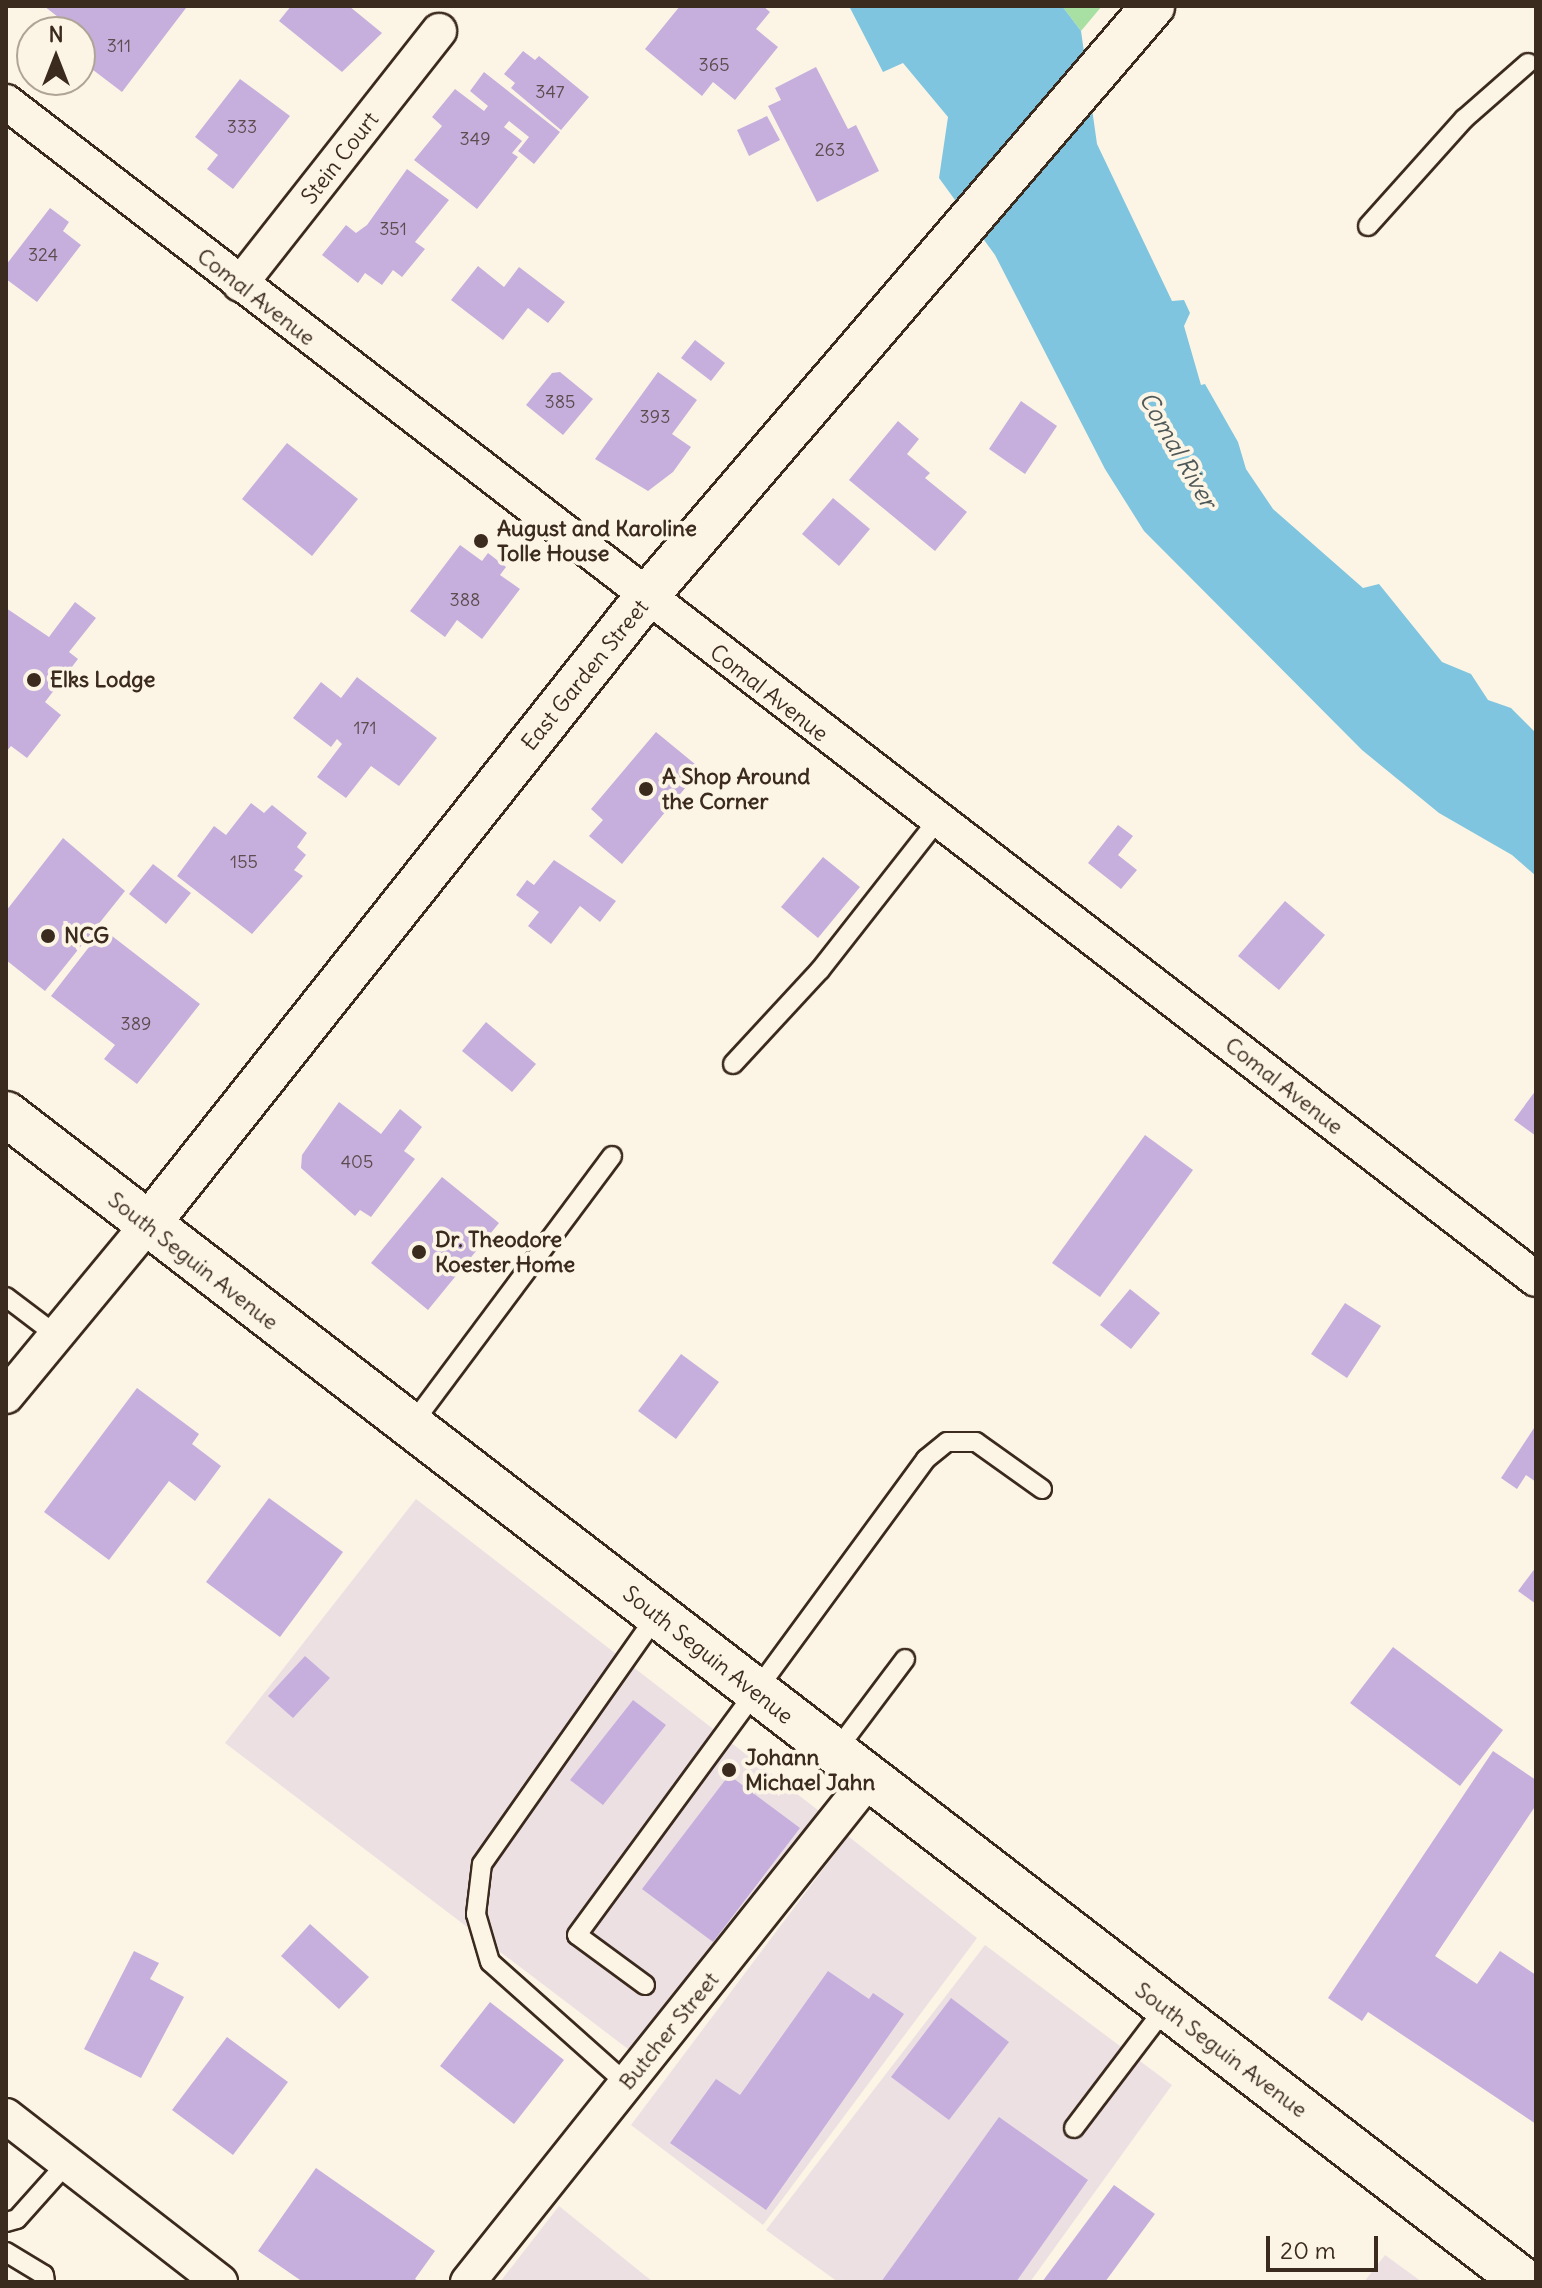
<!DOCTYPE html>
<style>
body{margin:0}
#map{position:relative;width:1542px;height:2288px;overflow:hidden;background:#fcf5e5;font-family:Delius,sans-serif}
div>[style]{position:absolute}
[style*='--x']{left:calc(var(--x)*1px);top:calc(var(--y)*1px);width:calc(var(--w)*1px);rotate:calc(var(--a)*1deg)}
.built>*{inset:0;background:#ece0e3}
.green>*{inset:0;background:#a8dfa3}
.water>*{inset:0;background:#7fc5df}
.building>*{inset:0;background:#c6afdd}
.roads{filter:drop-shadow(2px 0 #3b2a1e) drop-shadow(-2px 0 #3b2a1e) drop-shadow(0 2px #3b2a1e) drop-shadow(0 -2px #3b2a1e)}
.service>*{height:18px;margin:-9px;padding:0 9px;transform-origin:9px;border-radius:9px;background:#fcf5e5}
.minor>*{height:34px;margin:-17px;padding:0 17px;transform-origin:17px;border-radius:17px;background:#fcf5e5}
.tertiary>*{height:42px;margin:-21px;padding:0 21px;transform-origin:21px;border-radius:21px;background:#fcf5e5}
.secondary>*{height:44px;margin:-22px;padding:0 22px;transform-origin:22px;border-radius:22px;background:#fcf5e5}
.dots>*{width:22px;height:22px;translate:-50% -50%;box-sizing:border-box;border:4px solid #fcf5e5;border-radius:50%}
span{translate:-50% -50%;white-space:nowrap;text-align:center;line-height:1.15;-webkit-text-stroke:8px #fcf5e5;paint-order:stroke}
.number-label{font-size:18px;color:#5e4b4e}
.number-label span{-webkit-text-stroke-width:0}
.street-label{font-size:22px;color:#3b2a1e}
.poi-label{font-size:22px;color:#3b2a1e;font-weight:700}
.left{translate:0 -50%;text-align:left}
.water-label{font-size:24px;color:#4f5858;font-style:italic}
.frame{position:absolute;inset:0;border:8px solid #3b2a1e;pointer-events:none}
.north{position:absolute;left:16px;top:16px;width:80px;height:80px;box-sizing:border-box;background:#fcf5e5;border:2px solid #afa495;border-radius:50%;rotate:0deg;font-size:22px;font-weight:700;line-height:32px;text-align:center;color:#3b2a1e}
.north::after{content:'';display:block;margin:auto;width:28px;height:36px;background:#3b2a1e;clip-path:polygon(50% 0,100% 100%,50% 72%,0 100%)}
.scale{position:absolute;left:1266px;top:2236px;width:112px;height:36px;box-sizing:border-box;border:4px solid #3b2a1e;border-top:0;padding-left:10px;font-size:24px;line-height:28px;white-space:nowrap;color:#3b2a1e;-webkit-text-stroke:6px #fcf5e5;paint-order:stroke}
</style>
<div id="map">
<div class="built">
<div style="clip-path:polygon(416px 1499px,823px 1814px,632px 2052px,225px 1743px)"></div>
<div style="clip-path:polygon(848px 1836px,977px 1938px,763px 2225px,631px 2125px)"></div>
<div style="clip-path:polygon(985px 1945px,1172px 2085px,1030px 2282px,838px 2282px,766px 2230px)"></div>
<div style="clip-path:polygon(559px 2206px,653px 2282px,500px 2282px)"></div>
<div style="clip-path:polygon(1385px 2255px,1422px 2282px,1364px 2282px)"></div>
</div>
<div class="green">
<div style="clip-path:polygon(1062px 6px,1102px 6px,1081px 31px)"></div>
</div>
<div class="water">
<div style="clip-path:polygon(849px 6px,1062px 6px,1081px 31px,1097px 144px,1172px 301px,1184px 300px,1190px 313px,1184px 326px,1201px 385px,1205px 384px,1238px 442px,1246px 469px,1273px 509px,1363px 588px,1379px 584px,1442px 662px,1471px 674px,1488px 700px,1511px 708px,1536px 733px,1536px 876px,1512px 855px,1439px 813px,1362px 750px,1144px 531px,1105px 469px,995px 255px,939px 178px,948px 117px,903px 63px,883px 72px)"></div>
</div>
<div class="building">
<div style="clip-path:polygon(44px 6px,183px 6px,186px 8px,122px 92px,80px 60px,80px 32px,63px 32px,52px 24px,58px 17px)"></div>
<div style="clip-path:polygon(291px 6px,349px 6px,382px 33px,342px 72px,279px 21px)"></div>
<div style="clip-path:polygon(680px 6px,763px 6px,770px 12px,756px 29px,778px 47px,735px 100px,713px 82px,702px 96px,645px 49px)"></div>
<div style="clip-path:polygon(523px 51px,535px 60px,539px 56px,589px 97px,561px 130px,511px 88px,515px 83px,504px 74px)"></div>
<div style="clip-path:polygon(816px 67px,848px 129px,856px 125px,879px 171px,817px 202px,768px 106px,781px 100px,775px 88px)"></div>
<div style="clip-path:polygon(484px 72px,560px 132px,534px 164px,518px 151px,529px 137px,509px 121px,504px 127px,522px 141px,512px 153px,518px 157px,477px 209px,414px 160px,442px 126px,432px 117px,455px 89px,484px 111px,488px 106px,470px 91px)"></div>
<div style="clip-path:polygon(240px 79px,290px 116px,233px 189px,207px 169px,218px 155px,195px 137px)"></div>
<div style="clip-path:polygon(767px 116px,780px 140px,749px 156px,737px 130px)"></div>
<div style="clip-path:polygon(407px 169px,449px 200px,415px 242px,425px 249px,402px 277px,393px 270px,382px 285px,365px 273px,358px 283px,322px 255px,346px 225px,356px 233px,367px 225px)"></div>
<div style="clip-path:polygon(50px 208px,69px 222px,63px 231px,81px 245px,37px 302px,6px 279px,6px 265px)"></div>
<div style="clip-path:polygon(478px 266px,504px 287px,519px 267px,565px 302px,548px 323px,528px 308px,503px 340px,451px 300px)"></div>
<div style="clip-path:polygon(695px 340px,725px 363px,711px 381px,681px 358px)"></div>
<div style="clip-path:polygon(560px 372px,593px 399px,563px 435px,526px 405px,552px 373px)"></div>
<div style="clip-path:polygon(658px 372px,697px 400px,672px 434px,691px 447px,673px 472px,648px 491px,595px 459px)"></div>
<div style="clip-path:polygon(1021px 401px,1057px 426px,1025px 474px,989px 449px)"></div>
<div style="clip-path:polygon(898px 421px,919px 439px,907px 454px,930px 473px,925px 478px,967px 512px,935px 551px,849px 480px)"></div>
<div style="clip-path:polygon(287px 443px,358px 499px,312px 556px,242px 499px)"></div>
<div style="clip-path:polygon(833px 498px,870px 529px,839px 566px,802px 534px)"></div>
<div style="clip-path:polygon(460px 545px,482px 561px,488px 553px,506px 567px,500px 575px,520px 589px,482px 639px,457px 620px,445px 637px,410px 611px)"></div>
<div style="clip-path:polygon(75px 602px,96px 618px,69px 652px,78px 659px,45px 702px,61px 715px,27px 758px,11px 746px,6px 752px,6px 608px,49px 637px)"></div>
<div style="clip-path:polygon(357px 677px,437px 738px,399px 786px,371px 766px,346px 798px,317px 777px,342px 744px,337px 739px,331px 747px,293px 718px,321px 682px,341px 698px)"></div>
<div style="clip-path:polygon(656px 732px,701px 769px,622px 864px,589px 836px,603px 820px,591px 809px)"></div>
<div style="clip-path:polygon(251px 803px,264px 813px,272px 805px,307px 833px,297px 847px,306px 855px,294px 870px,303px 876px,252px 934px,177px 876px,214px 826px,226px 835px)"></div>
<div style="clip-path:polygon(1118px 825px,1133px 836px,1118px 855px,1137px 870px,1121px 889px,1088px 863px)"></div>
<div style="clip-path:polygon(63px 838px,125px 891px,45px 991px,6px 960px,6px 911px)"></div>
<div style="clip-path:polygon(823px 857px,860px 887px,818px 938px,781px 907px)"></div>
<div style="clip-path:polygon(554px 860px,616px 901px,600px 922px,580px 906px,551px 944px,528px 926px,539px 912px,516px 895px,527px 880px,534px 885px)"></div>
<div style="clip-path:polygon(153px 864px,191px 893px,166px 924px,129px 894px)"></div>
<div style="clip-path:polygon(1285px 901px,1325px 935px,1279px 990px,1238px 956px)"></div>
<div style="clip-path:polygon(103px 929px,200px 1004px,137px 1084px,104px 1059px,115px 1045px,51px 996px)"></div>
<div style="clip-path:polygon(486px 1022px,536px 1064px,512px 1092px,462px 1051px)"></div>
<div style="clip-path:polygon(1536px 1090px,1536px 1136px,1514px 1120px)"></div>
<div style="clip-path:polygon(339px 1102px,381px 1134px,400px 1109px,422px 1127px,404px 1151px,415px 1159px,371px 1217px,360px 1210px,355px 1216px,301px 1168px,302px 1155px)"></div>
<div style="clip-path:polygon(1145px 1135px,1193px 1170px,1100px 1297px,1052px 1263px)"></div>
<div style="clip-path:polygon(442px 1177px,499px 1223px,428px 1310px,371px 1263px)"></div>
<div style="clip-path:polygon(1130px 1289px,1160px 1313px,1131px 1349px,1100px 1325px)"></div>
<div style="clip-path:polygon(1345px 1303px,1381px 1326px,1347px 1378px,1311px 1354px)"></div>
<div style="clip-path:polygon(681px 1354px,719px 1382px,676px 1439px,638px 1411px)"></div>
<div style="clip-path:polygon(137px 1388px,199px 1434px,192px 1444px,221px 1466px,195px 1501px,169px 1481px,109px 1560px,44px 1512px)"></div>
<div style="clip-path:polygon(1536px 1425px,1536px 1482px,1526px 1475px,1517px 1489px,1501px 1478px)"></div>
<div style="clip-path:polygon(269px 1498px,343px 1552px,280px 1637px,206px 1582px)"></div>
<div style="clip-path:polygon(1536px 1567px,1536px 1604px,1518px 1591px)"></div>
<div style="clip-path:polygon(1393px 1647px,1503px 1730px,1460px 1786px,1350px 1703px)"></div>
<div style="clip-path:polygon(305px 1656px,330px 1678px,293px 1718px,268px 1696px)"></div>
<div style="clip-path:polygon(633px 1700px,666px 1725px,603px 1805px,570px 1780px)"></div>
<div style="clip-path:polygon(1493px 1751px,1536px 1780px,1536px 1805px,1435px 1956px,1477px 1984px,1500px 1951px,1536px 1975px,1536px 2124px,1368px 2012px,1362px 2021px,1328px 1998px)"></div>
<div style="clip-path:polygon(729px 1775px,800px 1828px,713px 1942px,642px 1889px)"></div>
<div style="clip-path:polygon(310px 1924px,369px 1977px,339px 2009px,281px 1956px)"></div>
<div style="clip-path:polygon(134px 1951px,159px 1963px,150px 1979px,184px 1997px,141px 2078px,84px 2049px)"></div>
<div style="clip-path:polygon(828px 1971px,869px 1999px,873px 1993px,904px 2014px,766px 2210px,670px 2143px,716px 2079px,740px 2095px)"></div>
<div style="clip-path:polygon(951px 1998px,1009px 2042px,949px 2120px,891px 2077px)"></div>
<div style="clip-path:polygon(490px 2002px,564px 2060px,514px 2124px,440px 2066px)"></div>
<div style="clip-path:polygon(227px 2037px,288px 2082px,233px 2155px,172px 2110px)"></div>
<div style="clip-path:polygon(999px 2117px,1088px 2180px,1016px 2282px,881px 2282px)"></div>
<div style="clip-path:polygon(316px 2168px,435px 2251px,415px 2279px,420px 2282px,303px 2282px,258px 2251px)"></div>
<div style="clip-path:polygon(1114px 2185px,1155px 2214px,1105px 2282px,1042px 2282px)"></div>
</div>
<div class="roads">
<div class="service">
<div style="--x:1368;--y:226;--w:144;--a:-48.1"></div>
<div style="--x:1464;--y:119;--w:85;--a:-41.2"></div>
<div style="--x:733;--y:1064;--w:128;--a:-47.2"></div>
<div style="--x:820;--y:970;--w:188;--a:-51.9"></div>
<div style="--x:6;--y:1297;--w:63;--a:37.2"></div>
<div style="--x:410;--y:1427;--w:338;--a:-53.3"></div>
<div style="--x:836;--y:1751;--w:115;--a:-53.1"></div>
<div style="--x:645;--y:1985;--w:84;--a:-143.7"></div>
<div style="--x:577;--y:1935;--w:590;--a:-53.75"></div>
<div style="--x:926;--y:1459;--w:27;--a:-39"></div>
<div style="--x:947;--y:1442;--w:29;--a:0"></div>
<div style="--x:976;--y:1442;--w:81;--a:35.5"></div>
<div style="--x:627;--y:2084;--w:183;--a:-138.3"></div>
<div style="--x:490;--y:1962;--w:50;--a:-106.3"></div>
<div style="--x:476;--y:1914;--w:50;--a:-83.2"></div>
<div style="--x:482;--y:1864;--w:304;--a:-54.9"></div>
<div style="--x:1074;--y:2128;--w:152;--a:-52.8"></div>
<div style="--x:6;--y:2222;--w:11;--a:-15"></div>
<div style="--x:17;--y:2219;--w:75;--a:-48.2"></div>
<div style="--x:6;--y:2252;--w:44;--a:31.2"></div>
<div style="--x:44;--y:2275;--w:7;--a:82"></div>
</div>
<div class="minor">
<div style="--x:6;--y:102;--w:1930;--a:37.57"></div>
<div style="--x:240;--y:284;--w:322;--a:-51.8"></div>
<div style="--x:6;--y:1396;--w:219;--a:-50.4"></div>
<div style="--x:6;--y:2116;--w:271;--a:37.8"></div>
<div style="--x:468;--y:2282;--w:642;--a:-51.45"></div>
</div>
<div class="tertiary">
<div style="--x:146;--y:1227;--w:804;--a:-51.56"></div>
<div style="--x:646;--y:597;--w:779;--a:-49.37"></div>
</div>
<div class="secondary">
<div style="--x:6;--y:1114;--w:1916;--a:37.56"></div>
</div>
</div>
<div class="dots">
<div style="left:481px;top:541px;background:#3b2a1e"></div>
<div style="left:34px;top:680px;background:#3b2a1e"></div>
<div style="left:646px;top:789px;background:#3b2a1e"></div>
<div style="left:48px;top:936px;background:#3b2a1e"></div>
<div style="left:419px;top:1252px;background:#3b2a1e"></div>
<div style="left:729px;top:1770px;background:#3b2a1e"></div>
</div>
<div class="number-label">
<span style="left:119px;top:46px">311</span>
<span style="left:714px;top:65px">365</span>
<span style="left:550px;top:92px">347</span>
<span style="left:242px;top:127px">333</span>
<span style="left:475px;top:139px">349</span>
<span style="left:830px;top:150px">263</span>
<span style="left:393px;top:229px">351</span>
<span style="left:43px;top:255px">324</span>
<span style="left:560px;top:402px">385</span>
<span style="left:655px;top:417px">393</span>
<span style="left:465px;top:600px">388</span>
<span style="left:365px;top:728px">171</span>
<span style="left:244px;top:862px">155</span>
<span style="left:136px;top:1024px">389</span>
<span style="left:357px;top:1162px">405</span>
</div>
<div class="street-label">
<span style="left:340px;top:158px;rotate:-52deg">Stein Court</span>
<span style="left:256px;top:297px;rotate:38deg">Comal Avenue</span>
<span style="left:585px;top:675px;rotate:-51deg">East Garden Street</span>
<span style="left:769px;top:693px;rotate:38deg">Comal Avenue</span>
<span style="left:1284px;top:1086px;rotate:38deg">Comal Avenue</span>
<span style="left:193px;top:1261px;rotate:38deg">South Seguin Avenue</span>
<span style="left:708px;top:1655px;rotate:38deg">South Seguin Avenue</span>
<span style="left:669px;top:2031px;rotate:-51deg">Butcher Street</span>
<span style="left:1221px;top:2050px;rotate:37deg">South Seguin Avenue</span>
</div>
<div class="poi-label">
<span class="left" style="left:497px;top:541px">August and Karoline<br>Tolle House</span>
<span class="left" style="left:50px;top:680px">Elks Lodge</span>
<span class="left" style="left:662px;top:789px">A Shop Around<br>the Corner</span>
<span class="left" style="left:64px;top:936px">NCG</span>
<span class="left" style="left:435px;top:1252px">Dr. Theodore<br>Koester Home</span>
<span class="left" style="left:745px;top:1770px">Johann<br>Michael Jahn</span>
</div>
<div class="water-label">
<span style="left:1178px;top:450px;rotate:60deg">Comal River</span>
</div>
<div class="frame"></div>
<div class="north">N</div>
<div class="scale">20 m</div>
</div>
